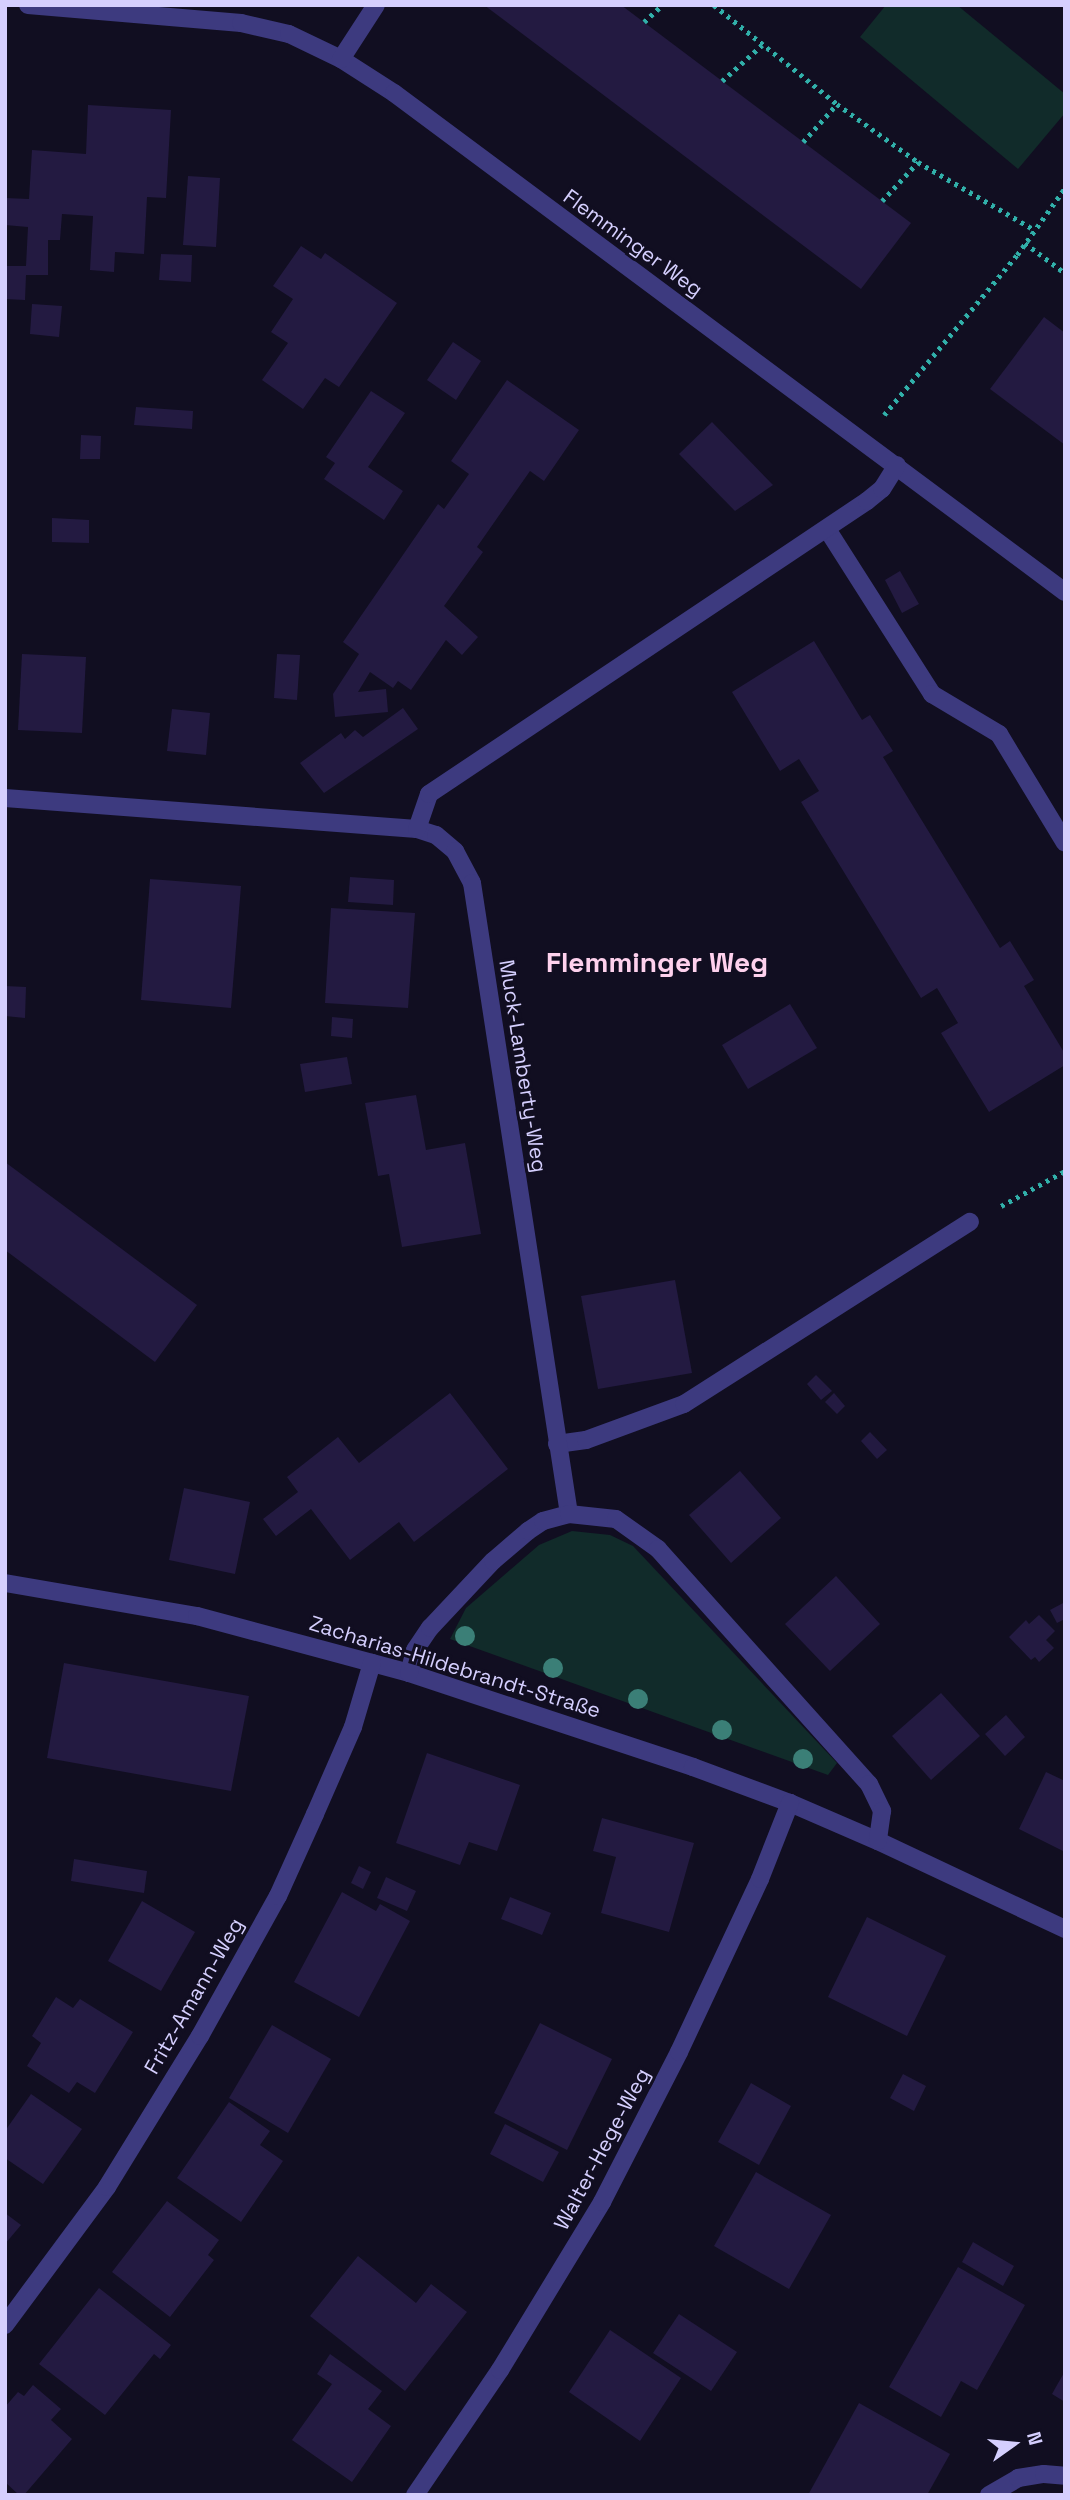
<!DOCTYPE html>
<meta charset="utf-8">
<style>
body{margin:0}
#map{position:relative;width:1070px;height:2500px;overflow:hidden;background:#110e21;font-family:"Space Grotesk",sans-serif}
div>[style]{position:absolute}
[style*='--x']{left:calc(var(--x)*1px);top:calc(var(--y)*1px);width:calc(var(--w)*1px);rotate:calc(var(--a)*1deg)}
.green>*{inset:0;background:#112b2a}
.building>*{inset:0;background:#231a41}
.path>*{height:4.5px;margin-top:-2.25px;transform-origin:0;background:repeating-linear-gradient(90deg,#31b0aa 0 3.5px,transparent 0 8.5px)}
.service>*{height:18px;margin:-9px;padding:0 9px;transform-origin:9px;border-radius:9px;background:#3d3a7f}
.minor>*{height:18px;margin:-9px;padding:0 9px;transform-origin:9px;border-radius:9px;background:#3d3a7f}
.trees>*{width:20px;height:20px;margin:-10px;border-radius:50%;background:#3b7f77}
span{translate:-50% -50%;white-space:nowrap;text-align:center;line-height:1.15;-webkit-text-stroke:6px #110e21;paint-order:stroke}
.street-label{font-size:21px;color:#d5cffe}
.district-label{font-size:28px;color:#fed1ed;font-weight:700}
.frame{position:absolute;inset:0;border:7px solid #d5cffe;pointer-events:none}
.north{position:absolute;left:979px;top:2409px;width:70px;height:70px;-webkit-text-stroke:5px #110e21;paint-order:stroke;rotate:75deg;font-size:19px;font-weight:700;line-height:28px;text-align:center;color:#d5cffe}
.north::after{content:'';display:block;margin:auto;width:24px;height:32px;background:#d5cffe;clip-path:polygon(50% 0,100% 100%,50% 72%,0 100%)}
</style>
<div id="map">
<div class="green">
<div style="clip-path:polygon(886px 5px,957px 5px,1065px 94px,1065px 113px,1018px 169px,860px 37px)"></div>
<div style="clip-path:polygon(572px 1531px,610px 1535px,633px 1546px,837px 1763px,828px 1775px,450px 1639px,466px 1608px,539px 1545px)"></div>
</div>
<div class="building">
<div style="clip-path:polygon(484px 5px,621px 5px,911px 223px,861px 289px)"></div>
<div style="clip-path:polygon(88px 105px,171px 110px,166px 198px,147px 197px,144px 254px,115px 252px,114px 272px,90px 270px,93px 216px,62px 214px,60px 240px,48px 240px,48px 275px,26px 275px,25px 300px,5px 299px,5px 266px,26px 266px,28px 227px,5px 225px,5px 198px,29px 199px,32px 150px,86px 154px)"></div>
<div style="clip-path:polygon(188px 176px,220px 178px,216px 247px,183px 245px)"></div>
<div style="clip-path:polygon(301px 246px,321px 259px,325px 253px,397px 303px,339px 387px,325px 378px,303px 409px,262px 380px,288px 343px,271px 332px,293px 299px,273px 286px)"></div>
<div style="clip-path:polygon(161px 254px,192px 255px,191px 282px,159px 280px)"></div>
<div style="clip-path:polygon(32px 304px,62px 306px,59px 337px,30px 334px)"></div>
<div style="clip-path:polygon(1044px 317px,1065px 333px,1065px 445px,990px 389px)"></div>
<div style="clip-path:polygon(453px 342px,481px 361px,456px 400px,427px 380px)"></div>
<div style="clip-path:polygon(507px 380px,579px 430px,544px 481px,530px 471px,477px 547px,483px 552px,444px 606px,478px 637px,462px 655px,446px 640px,411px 690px,398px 681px,393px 688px,370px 672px,358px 692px,386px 689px,388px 712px,335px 717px,333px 694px,359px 654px,343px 642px,438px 504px,444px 509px,469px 474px,451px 461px)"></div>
<div style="clip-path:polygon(371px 391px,405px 413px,368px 467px,403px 491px,384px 520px,324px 479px,335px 463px,326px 457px)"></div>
<div style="clip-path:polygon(136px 407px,193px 411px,192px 429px,134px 425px)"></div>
<div style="clip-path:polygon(712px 422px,773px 485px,735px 511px,679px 454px)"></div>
<div style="clip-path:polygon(81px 435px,101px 436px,100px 459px,80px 459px)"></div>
<div style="clip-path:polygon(52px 518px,89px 520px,89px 543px,52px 542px)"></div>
<div style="clip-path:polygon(900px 571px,919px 604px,902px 613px,885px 580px)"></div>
<div style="clip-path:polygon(814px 641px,862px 720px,870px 715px,893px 751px,883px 757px,1000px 948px,1010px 941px,1034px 980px,1024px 986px,1065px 1054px,1065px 1065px,989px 1112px,941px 1033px,958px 1023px,937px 988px,921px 998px,801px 802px,819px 791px,799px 759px,780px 771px,732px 692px)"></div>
<div style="clip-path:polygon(22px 654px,86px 657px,82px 733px,18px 730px)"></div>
<div style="clip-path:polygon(277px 654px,300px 655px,297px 700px,274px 698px)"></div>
<div style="clip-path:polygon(403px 708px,418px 729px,324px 793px,300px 763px,341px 733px,345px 739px,355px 730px,363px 737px)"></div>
<div style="clip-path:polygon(172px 709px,210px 713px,206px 755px,167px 751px)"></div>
<div style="clip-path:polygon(350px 877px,394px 880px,393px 905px,348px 902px)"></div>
<div style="clip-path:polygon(150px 879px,241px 886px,231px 1008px,141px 1000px)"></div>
<div style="clip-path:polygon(331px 908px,415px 913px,408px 1008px,325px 1003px)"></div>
<div style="clip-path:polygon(5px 986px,26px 987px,25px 1018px,5px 1016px)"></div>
<div style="clip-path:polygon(790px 1004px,817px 1048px,748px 1089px,722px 1045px)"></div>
<div style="clip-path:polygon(332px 1017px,353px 1019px,352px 1038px,331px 1036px)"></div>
<div style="clip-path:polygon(347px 1057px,352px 1084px,305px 1092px,300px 1064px)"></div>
<div style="clip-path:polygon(416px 1095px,426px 1150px,465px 1143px,481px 1234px,402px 1247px,389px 1174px,378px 1176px,365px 1103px)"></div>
<div style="clip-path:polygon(5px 1162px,197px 1305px,155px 1362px,5px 1250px)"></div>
<div style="clip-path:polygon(675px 1280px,692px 1373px,598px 1389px,581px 1296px)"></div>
<div style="clip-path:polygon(816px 1375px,832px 1391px,821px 1400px,807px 1384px)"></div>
<div style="clip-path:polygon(450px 1393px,508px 1469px,414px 1542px,399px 1522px,350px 1560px,311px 1509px,276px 1536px,263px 1519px,298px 1492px,287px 1477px,338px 1437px,359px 1463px)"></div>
<div style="clip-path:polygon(834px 1393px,845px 1406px,837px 1414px,825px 1402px)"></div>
<div style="clip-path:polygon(870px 1432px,887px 1450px,877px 1459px,861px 1441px)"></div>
<div style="clip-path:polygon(740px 1471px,781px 1518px,731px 1563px,689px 1515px)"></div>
<div style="clip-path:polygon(184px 1488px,250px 1502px,235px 1574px,169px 1560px)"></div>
<div style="clip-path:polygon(836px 1576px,880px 1624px,830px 1671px,785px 1624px)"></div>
<div style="clip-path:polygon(1065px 1602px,1065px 1619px,1057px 1623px,1050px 1610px)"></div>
<div style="clip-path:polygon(1039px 1615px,1055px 1631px,1046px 1640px,1054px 1648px,1039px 1662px,1035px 1657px,1031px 1660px,1009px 1637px,1026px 1620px,1029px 1624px)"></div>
<div style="clip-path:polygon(64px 1663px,249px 1696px,231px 1791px,47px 1758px)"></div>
<div style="clip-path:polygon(941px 1693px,980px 1736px,931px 1780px,892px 1736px)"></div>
<div style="clip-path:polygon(1006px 1715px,1025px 1737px,1005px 1756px,985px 1734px)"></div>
<div style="clip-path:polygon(427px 1753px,520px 1785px,497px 1851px,469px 1842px,460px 1865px,396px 1843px)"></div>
<div style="clip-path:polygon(1046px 1772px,1065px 1781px,1065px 1852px,1019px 1829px)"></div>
<div style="clip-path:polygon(602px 1818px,694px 1843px,669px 1932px,601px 1913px,616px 1857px,593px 1851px)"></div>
<div style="clip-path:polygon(74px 1859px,147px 1871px,144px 1893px,71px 1881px)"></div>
<div style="clip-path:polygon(359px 1866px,371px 1872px,363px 1889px,351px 1883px)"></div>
<div style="clip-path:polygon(386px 1877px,416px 1891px,407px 1911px,377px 1898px)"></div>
<div style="clip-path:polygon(342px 1892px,376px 1911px,380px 1904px,410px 1921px,359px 2017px,294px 1982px)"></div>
<div style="clip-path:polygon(510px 1897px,551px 1913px,542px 1935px,501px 1919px)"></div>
<div style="clip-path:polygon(142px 1901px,195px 1932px,161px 1991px,108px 1961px)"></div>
<div style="clip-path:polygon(867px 1917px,946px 1956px,907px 2036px,828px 1997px)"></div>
<div style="clip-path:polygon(56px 1997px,73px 2008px,80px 1999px,133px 2032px,95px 2093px,77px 2082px,69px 2093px,27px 2066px,41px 2043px,32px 2036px)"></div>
<div style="clip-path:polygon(540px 2023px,612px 2059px,567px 2150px,494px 2113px)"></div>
<div style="clip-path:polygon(272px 2025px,331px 2059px,288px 2133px,229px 2098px)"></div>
<div style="clip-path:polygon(903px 2074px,926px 2086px,914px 2111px,890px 2098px)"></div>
<div style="clip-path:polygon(751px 2083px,791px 2106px,759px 2165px,718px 2142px)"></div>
<div style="clip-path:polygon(31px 2094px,82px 2129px,43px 2184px,5px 2158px,5px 2131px)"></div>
<div style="clip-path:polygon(229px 2102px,270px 2131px,260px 2145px,283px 2161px,241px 2222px,177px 2178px)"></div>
<div style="clip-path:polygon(505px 2124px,559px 2152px,543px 2182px,490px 2154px)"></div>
<div style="clip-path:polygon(756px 2172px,831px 2215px,789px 2289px,714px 2246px)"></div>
<div style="clip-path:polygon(167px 2201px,219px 2240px,208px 2255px,214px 2260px,170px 2317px,112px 2272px)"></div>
<div style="clip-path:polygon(5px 2213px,21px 2225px,5px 2244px)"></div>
<div style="clip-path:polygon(973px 2242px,1014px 2266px,1003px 2286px,962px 2262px)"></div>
<div style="clip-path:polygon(358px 2256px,416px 2303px,431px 2284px,467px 2312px,405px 2391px,310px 2316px)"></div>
<div style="clip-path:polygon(958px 2267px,1025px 2305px,977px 2390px,961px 2381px,941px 2417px,889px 2387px)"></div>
<div style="clip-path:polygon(99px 2288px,171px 2345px,160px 2359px,154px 2354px,105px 2415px,39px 2364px)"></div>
<div style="clip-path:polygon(679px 2314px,737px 2352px,711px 2391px,653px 2353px)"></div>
<div style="clip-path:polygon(610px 2330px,681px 2378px,640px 2441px,569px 2392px)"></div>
<div style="clip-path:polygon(330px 2354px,382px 2391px,368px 2409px,391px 2426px,352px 2482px,292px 2440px,332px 2384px,317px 2374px)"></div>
<div style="clip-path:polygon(1065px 2371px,1065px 2402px,1052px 2394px)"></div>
<div style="clip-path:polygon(33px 2385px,61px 2409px,51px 2420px,72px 2439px,24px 2495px,19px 2495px,5px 2482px,5px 2407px,18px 2392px,24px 2396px)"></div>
<div style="clip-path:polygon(859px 2403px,950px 2454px,927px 2495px,808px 2495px)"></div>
</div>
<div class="path">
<div style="--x:714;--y:5;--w:158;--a:38.8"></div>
<div style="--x:837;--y:104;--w:100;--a:35.6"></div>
<div style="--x:918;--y:162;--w:135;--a:30.2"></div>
<div style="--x:644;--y:22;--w:25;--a:-43"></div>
<div style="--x:722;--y:81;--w:54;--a:-42"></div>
<div style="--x:803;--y:142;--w:51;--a:-48.2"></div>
<div style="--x:882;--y:201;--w:53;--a:-47.3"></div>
<div style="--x:1025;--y:243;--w:50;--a:36.9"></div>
<div style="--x:884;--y:415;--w:208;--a:-50.3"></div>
<div style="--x:1017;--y:255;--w:82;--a:-54.4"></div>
<div style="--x:1001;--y:1206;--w:73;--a:-28.7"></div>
</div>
<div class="service">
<div style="--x:827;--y:529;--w:196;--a:57.5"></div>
<div style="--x:932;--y:694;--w:78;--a:30.8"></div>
<div style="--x:999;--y:734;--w:127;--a:58.8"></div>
<div style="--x:557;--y:1444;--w:29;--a:-8"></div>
<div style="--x:586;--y:1440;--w:104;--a:-20.2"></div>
<div style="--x:684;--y:1404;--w:339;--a:-32.5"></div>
</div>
<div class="minor">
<div style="--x:28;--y:5;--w:214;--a:4.8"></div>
<div style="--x:241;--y:23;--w:49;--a:12.9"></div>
<div style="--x:289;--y:34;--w:58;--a:25.7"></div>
<div style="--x:341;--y:59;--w:63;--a:32.7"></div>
<div style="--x:394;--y:93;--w:836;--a:36.64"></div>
<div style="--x:341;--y:59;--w:64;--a:-57.1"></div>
<div style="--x:5;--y:798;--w:413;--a:4.3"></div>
<div style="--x:417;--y:829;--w:20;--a:18"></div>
<div style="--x:436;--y:835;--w:25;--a:40"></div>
<div style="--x:455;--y:851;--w:36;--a:62"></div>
<div style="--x:472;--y:883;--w:638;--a:81.26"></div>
<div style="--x:417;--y:829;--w:37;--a:-71"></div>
<div style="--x:429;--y:794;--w:527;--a:-33.78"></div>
<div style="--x:867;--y:501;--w:19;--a:-39"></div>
<div style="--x:882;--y:489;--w:28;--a:-58"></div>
<div style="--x:5;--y:1583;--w:195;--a:9.8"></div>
<div style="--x:197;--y:1616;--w:220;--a:15"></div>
<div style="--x:409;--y:1673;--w:299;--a:18.3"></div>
<div style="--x:693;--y:1767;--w:103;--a:20.4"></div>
<div style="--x:790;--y:1803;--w:96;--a:23.4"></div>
<div style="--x:878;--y:1841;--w:207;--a:25.2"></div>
<div style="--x:409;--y:1673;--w:24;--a:-75"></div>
<div style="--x:415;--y:1650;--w:27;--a:-56"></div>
<div style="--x:430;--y:1628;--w:92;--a:-46.8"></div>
<div style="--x:493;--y:1561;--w:46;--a:-40.6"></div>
<div style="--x:528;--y:1531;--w:18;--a:-34"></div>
<div style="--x:543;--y:1521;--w:27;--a:-15"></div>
<div style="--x:569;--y:1514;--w:47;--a:6.1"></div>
<div style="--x:616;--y:1519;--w:52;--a:35.5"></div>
<div style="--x:658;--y:1549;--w:316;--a:48.1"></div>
<div style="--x:869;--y:1784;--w:30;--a:64"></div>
<div style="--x:882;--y:1811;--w:30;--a:98"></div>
<div style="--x:5;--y:2325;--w:172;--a:-53.5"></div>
<div style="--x:107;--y:2187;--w:177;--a:-58.4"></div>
<div style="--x:200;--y:2036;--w:160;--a:-60.9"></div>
<div style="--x:278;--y:1896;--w:90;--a:-65.7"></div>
<div style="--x:315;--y:1814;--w:95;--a:-66.4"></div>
<div style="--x:353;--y:1727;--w:67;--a:-73.5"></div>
<div style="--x:415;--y:2495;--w:151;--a:-55.8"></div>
<div style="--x:500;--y:2370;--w:197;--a:-58.7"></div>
<div style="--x:602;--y:2202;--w:169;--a:-62.8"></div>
<div style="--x:679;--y:2052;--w:191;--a:-64.9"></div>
<div style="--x:760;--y:1879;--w:82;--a:-68.5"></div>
<div style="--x:989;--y:2495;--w:34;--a:-30"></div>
<div style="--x:1018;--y:2478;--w:26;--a:-9"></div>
<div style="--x:1044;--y:2474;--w:21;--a:5"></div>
</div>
<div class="trees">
<div style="left:465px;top:1636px"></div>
<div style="left:553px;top:1668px"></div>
<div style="left:638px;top:1699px"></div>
<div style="left:722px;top:1730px"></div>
<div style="left:803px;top:1759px"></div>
</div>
<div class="street-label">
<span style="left:633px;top:243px;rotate:36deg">Flemminger Weg</span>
<span style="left:523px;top:1066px;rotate:81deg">Muck-Lamberty-Weg</span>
<span style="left:455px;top:1667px;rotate:17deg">Zacharias-Hildebrandt-Straße</span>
<span style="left:194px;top:1996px;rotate:-60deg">Fritz-Amann-Weg</span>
<span style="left:602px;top:2149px;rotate:-62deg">Walter-Hege-Weg</span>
</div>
<div class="district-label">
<span style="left:657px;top:962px">Flemminger Weg</span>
</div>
<div class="frame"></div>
<div class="north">N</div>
</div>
